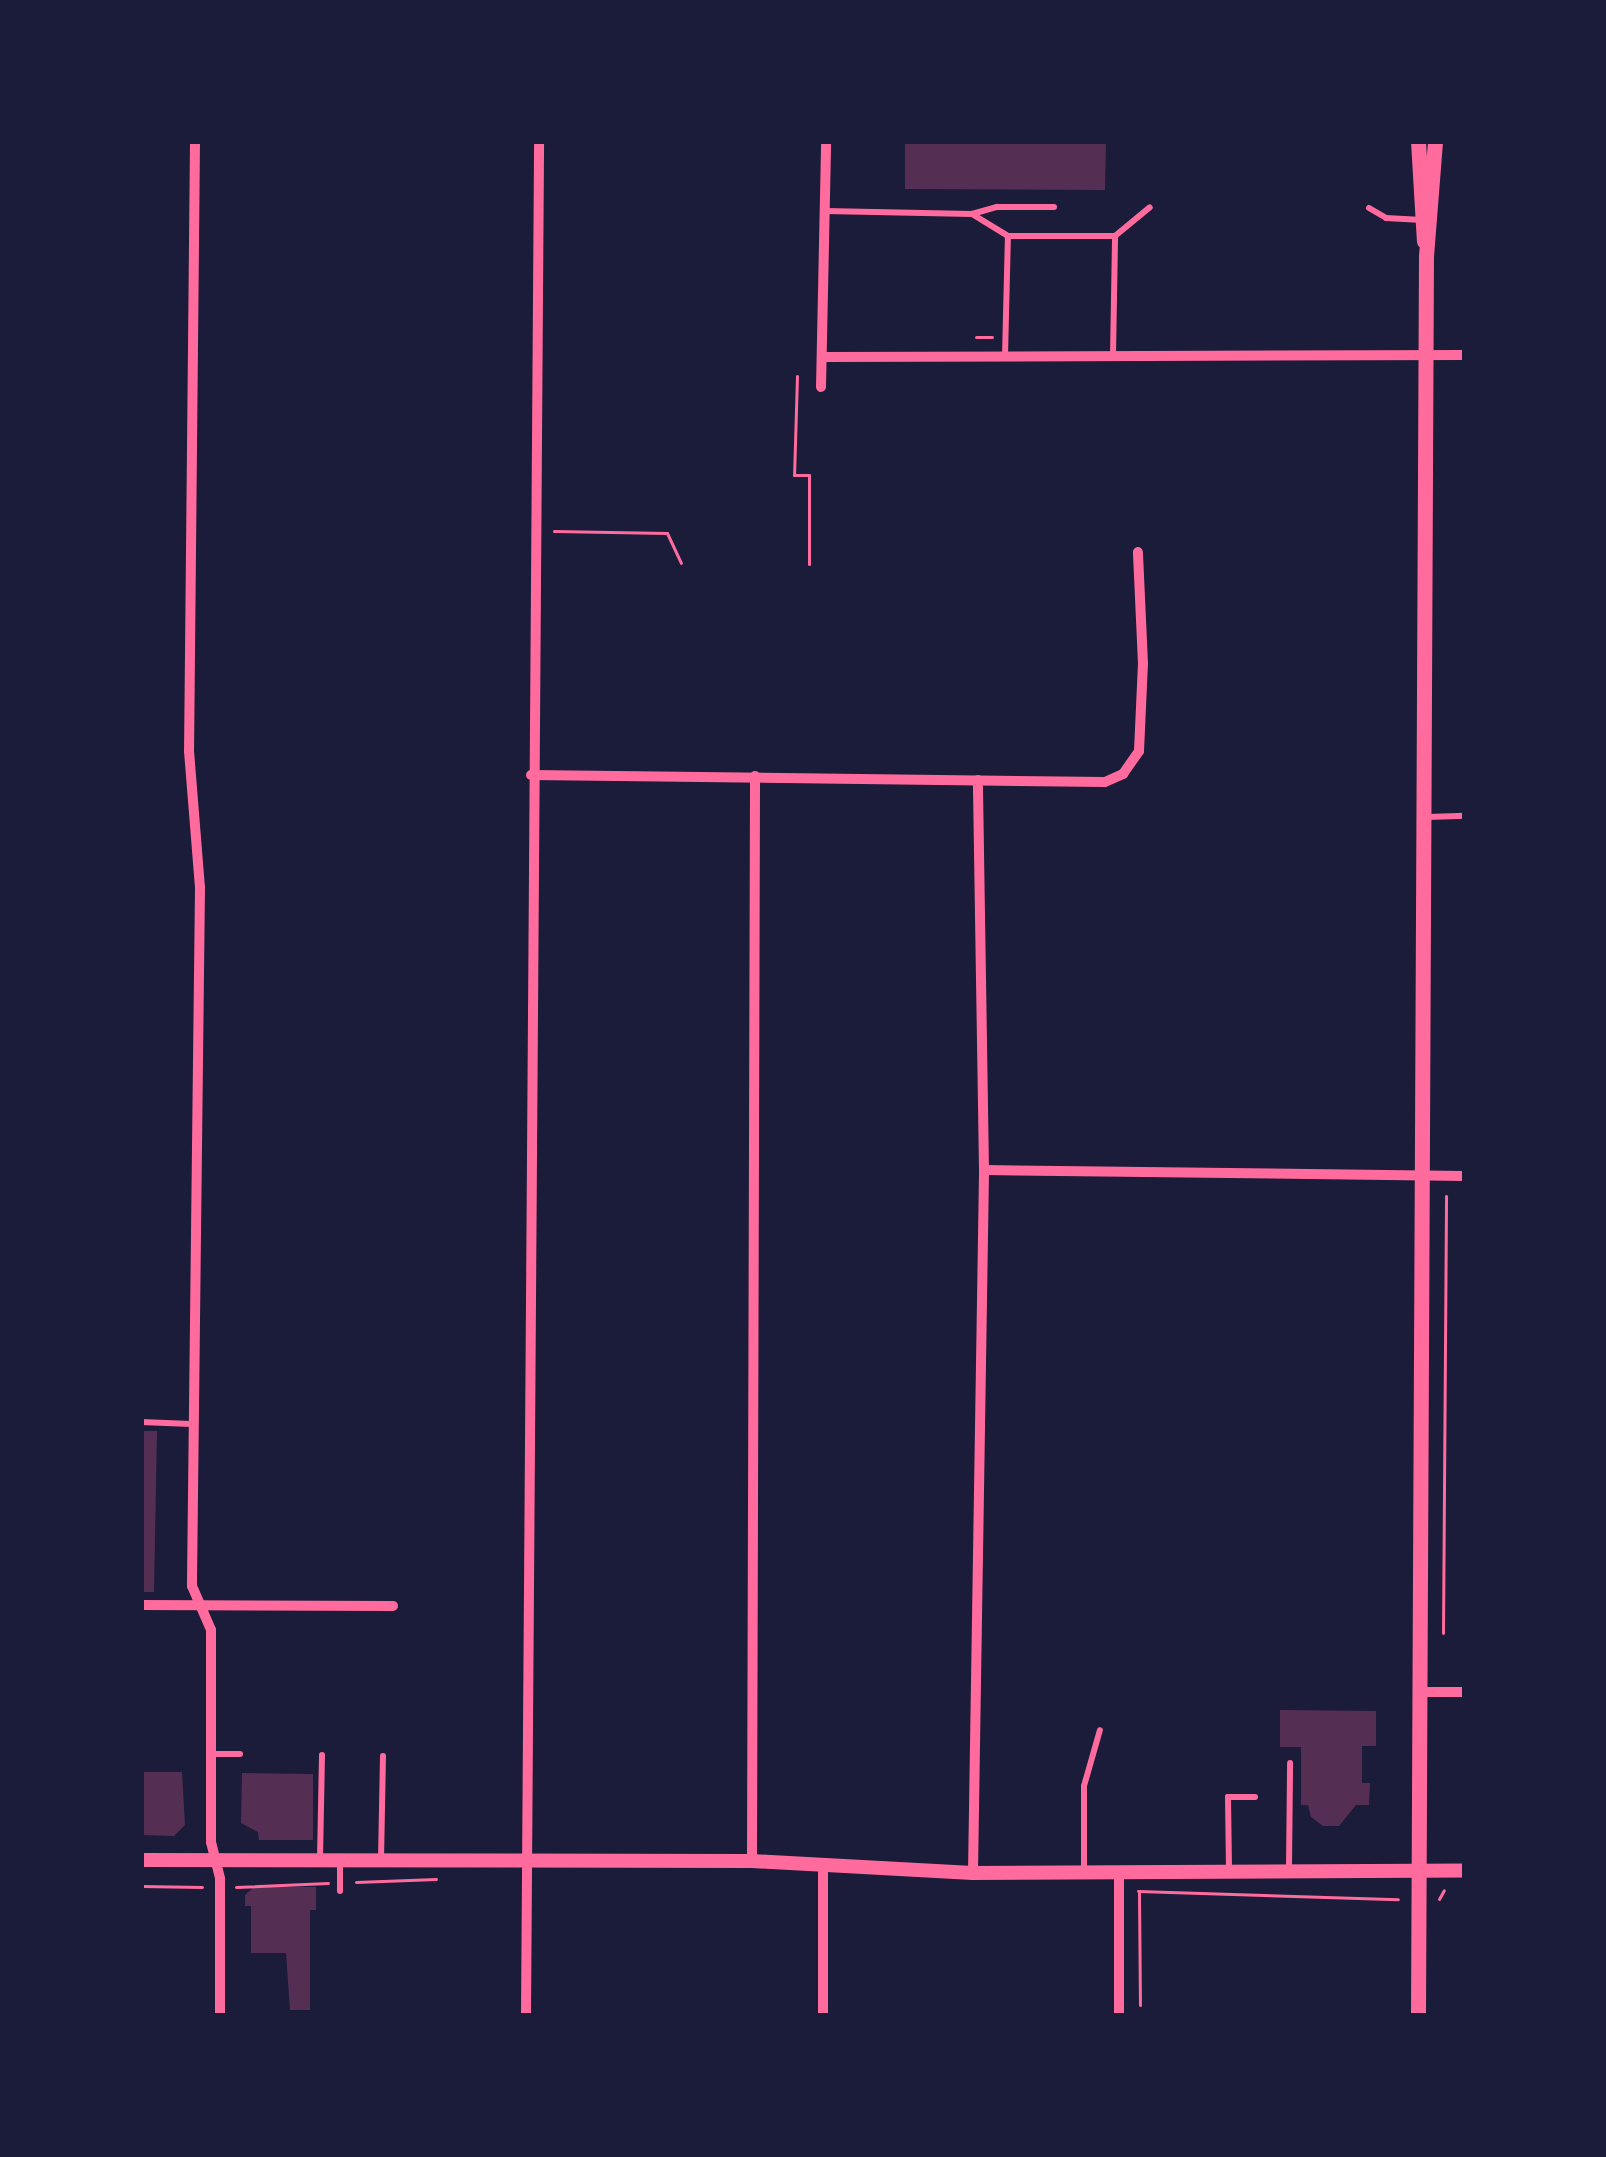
<!DOCTYPE html>
<style>
body{margin:0}
#map{position:relative;width:1606px;height:2157px;overflow:hidden;background:#1b1b3a;font-family:Cabin,sans-serif}
div>[style]{position:absolute}
[style*='--x']{left:calc(var(--x)*1px);top:calc(var(--y)*1px);width:calc(var(--w)*1px);rotate:calc(var(--a)*1deg)}
.building>*{inset:0;background:#542f53}
.path>*{height:3px;margin:-1.5px;padding:0 1.5px;transform-origin:1.5px;border-radius:1.5px;background:#ff6b9d}
.service>*{height:6px;margin:-3px;padding:0 3px;transform-origin:3px;border-radius:3px;background:#ff6b9d}
.minor>*{height:10px;margin:-5px;padding:0 5px;transform-origin:5px;border-radius:5px;background:#ff6b9d}
.tertiary>*{height:14px;margin:-7px;padding:0 7px;transform-origin:7px;border-radius:7px;background:#ff6b9d}
.secondary>*{height:15px;margin:-7.5px;padding:0 7.5px;transform-origin:7.5px;border-radius:7.5px;background:#ff6b9d}
span{translate:-50% -50%;white-space:nowrap;text-align:center;line-height:1.15;-webkit-text-stroke:12px #1b1b3a;paint-order:stroke}
.frame{position:absolute;inset:0;border:144px solid #1b1b3a;pointer-events:none}
</style>
<div id="map">
<div class="building">
<div style="clip-path:polygon(905px 141px,1106px 141px,1105px 190px,905px 189px)"></div>
<div style="clip-path:polygon(141px 1431px,157px 1431px,154px 1592px,141px 1592px)"></div>
<div style="clip-path:polygon(1280px 1710px,1376px 1711px,1376px 1746px,1362px 1746px,1362px 1783px,1370px 1783px,1369px 1805px,1356px 1805px,1339px 1826px,1323px 1826px,1311px 1817px,1308px 1805px,1301px 1805px,1301px 1747px,1280px 1747px)"></div>
<div style="clip-path:polygon(141px 1772px,182px 1772px,185px 1825px,174px 1836px,141px 1835px)"></div>
<div style="clip-path:polygon(242px 1773px,313px 1774px,313px 1840px,259px 1840px,258px 1832px,241px 1823px)"></div>
<div style="clip-path:polygon(254px 1887px,316px 1887px,316px 1910px,310px 1910px,310px 2010px,290px 2010px,286px 1953px,251px 1953px,251px 1906px,245px 1906px,245px 1895px)"></div>
</div>
<div class="path">
<div style="--x:976;--y:337;--w:16;--a:0"></div>
<div style="--x:797;--y:376;--w:99;--a:91.7"></div>
<div style="--x:794;--y:475;--w:15;--a:0"></div>
<div style="--x:809;--y:475;--w:89;--a:90"></div>
<div style="--x:554;--y:531;--w:113;--a:1"></div>
<div style="--x:667;--y:533;--w:33;--a:65"></div>
<div style="--x:1443;--y:1633;--w:437;--a:-89.6"></div>
<div style="--x:356;--y:1882;--w:80;--a:-2.1"></div>
<div style="--x:141;--y:1886;--w:61;--a:0.9"></div>
<div style="--x:236;--y:1887;--w:92;--a:-2.5"></div>
<div style="--x:1138;--y:1891;--w:260;--a:1.8"></div>
<div style="--x:1139;--y:1893;--w:112;--a:89.5"></div>
<div style="--x:1439;--y:1899;--w:10;--a:-61"></div>
</div>
<div class="service">
<div style="--x:1369;--y:208;--w:20;--a:30"></div>
<div style="--x:1386;--y:218;--w:36;--a:3"></div>
<div style="--x:825;--y:211;--w:147;--a:1.2"></div>
<div style="--x:972;--y:214;--w:26;--a:-16"></div>
<div style="--x:997;--y:207;--w:57;--a:0"></div>
<div style="--x:972;--y:214;--w:42;--a:31.4"></div>
<div style="--x:1113;--y:355;--w:119;--a:-89"></div>
<div style="--x:1115;--y:236;--w:45;--a:-39.6"></div>
<div style="--x:1005;--y:356;--w:120;--a:-88.6"></div>
<div style="--x:1008;--y:236;--w:107;--a:0"></div>
<div style="--x:1428;--y:817;--w:37;--a:-2"></div>
<div style="--x:141;--y:1422;--w:50;--a:2.3"></div>
<div style="--x:213;--y:1754;--w:27;--a:0"></div>
<div style="--x:320;--y:1859;--w:104;--a:-88.9"></div>
<div style="--x:381;--y:1860;--w:104;--a:-88.9"></div>
<div style="--x:340;--y:1862;--w:29;--a:90"></div>
<div style="--x:1289;--y:1867;--w:104;--a:-89.4"></div>
<div style="--x:1229;--y:1869;--w:72;--a:-90.8"></div>
<div style="--x:1228;--y:1797;--w:27;--a:0"></div>
<div style="--x:1084;--y:1870;--w:84;--a:-90"></div>
<div style="--x:1084;--y:1786;--w:58;--a:-74.1"></div>
</div>
<div class="minor">
<div style="--x:195;--y:141;--w:610;--a:90.56"></div>
<div style="--x:189;--y:751;--w:136;--a:85.4"></div>
<div style="--x:200;--y:887;--w:699;--a:90.66"></div>
<div style="--x:192;--y:1586;--w:48;--a:66.6"></div>
<div style="--x:211;--y:1630;--w:212;--a:90"></div>
<div style="--x:211;--y:1842;--w:38;--a:76"></div>
<div style="--x:220;--y:1879;--w:137;--a:90"></div>
<div style="--x:822;--y:357;--w:643;--a:-0.18"></div>
<div style="--x:821;--y:387;--w:246;--a:-88.8"></div>
<div style="--x:531;--y:775;--w:574;--a:0.7"></div>
<div style="--x:1105;--y:782;--w:20;--a:-24"></div>
<div style="--x:1123;--y:774;--w:28;--a:-55"></div>
<div style="--x:1139;--y:751;--w:87;--a:-87.4"></div>
<div style="--x:1143;--y:664;--w:112;--a:-92.6"></div>
<div style="--x:984;--y:1170;--w:481;--a:0.7"></div>
<div style="--x:141;--y:1605;--w:252;--a:0.2"></div>
<div style="--x:1419;--y:1692;--w:46;--a:0"></div>
<div style="--x:752;--y:1861;--w:1085;--a:-89.84"></div>
<div style="--x:973;--y:1873;--w:703;--a:-89.1"></div>
<div style="--x:984;--y:1170;--w:390;--a:-90.9"></div>
<div style="--x:1119;--y:1873;--w:143;--a:90"></div>
<div style="--x:526;--y:2016;--w:1875;--a:-89.6"></div>
<div style="--x:823;--y:2016;--w:153;--a:-90"></div>
</div>
<div class="tertiary">
<div style="--x:141;--y:1860;--w:611;--a:0.09"></div>
<div style="--x:752;--y:1861;--w:221;--a:3.1"></div>
<div style="--x:973;--y:1873;--w:492;--a:-0.3"></div>
</div>
<div class="secondary">
<div style="--x:1418;--y:141;--w:100;--a:86.6"></div>
<div style="--x:1418;--y:2016;--w:1760;--a:-89.74"></div>
<div style="--x:1426;--y:256;--w:115;--a:-85.5"></div>
</div>
<div class="frame"></div>
</div>
